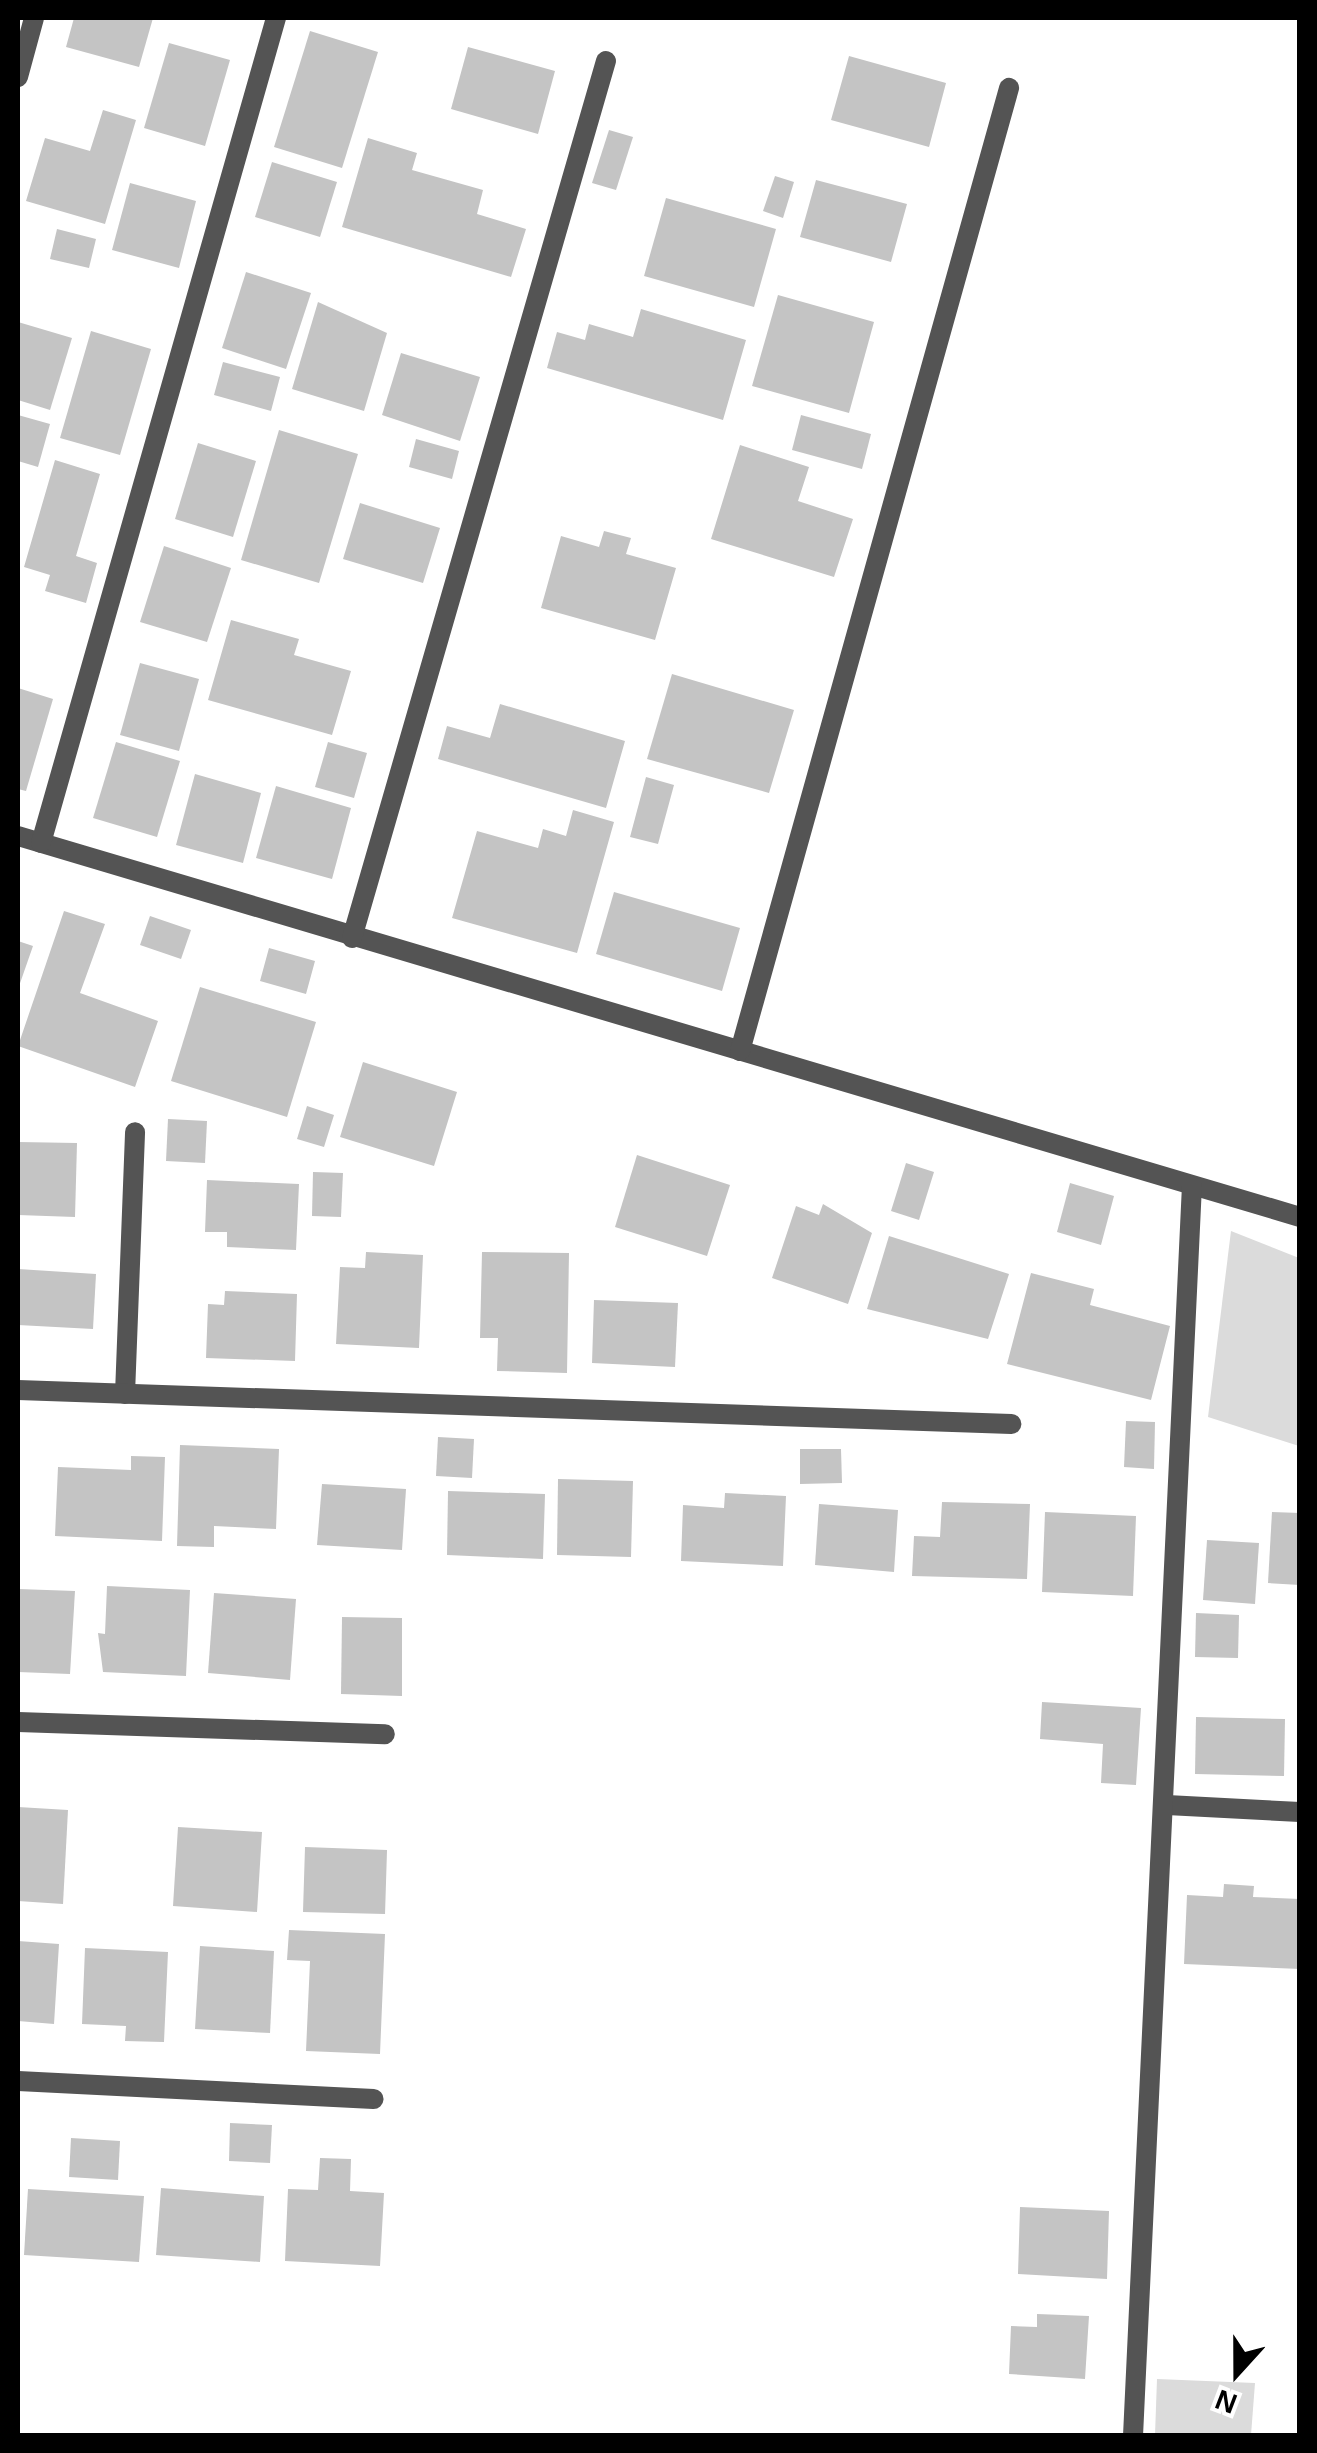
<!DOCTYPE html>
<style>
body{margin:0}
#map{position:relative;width:1317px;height:2453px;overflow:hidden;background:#fff;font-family:Helvetica,sans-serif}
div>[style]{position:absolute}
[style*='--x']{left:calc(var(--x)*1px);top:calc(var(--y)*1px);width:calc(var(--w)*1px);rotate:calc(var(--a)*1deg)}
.green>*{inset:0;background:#dbdbdb}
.building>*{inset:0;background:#c4c4c4}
.service>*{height:20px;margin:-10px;padding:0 10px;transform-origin:10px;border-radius:10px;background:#545454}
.minor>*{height:20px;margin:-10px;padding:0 10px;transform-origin:10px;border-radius:10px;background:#545454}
span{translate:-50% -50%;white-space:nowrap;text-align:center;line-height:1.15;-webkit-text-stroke:8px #fff;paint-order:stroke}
.frame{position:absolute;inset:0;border:20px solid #000;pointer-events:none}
.north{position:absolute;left:1187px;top:2323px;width:100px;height:100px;-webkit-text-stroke:8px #fff;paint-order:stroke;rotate:201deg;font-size:28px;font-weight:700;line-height:40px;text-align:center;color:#000}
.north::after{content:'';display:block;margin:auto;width:35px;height:45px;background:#000;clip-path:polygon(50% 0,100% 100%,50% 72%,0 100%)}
</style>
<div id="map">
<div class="green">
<div style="clip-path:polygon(1231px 1231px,1299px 1258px,1299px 1446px,1208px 1417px)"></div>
<div style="clip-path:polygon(1157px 2379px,1255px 2383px,1251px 2435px,1155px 2435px)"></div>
</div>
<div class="building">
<div style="clip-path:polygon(74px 18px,153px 18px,139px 67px,66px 47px)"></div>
<div style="clip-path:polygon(310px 31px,378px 52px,342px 168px,274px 147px)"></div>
<div style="clip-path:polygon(169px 43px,230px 60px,205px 146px,144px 128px)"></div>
<div style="clip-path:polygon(468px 47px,555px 71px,538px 134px,451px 109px)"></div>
<div style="clip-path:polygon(849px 56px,946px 83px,929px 147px,831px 120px)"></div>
<div style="clip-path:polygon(103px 110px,136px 120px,105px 224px,26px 201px,45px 138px,90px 151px)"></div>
<div style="clip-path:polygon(609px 130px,633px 137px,616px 190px,592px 183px)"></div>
<div style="clip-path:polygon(368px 138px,417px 153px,412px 170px,483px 190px,477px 214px,526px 229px,511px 277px,342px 227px)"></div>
<div style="clip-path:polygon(272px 162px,337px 182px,320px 237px,255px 217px)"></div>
<div style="clip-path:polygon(775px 176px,794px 182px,783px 218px,763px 211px)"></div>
<div style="clip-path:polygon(816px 180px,907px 204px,891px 262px,800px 237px)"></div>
<div style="clip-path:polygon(130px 183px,196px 201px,179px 268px,112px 250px)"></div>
<div style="clip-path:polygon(666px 198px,776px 229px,754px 307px,644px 276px)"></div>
<div style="clip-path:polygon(57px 229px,96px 239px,89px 268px,50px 259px)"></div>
<div style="clip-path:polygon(246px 272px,311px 293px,286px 369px,222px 348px)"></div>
<div style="clip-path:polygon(778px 295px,874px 322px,849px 413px,752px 386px)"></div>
<div style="clip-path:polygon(318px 302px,387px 333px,364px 411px,292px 389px)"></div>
<div style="clip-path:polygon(641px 309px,746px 340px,723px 420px,547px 368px,557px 332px,585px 340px,589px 324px,633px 337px)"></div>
<div style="clip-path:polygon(18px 322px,72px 338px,50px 410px,18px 400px)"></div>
<div style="clip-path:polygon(91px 331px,151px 349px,120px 455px,60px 438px)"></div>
<div style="clip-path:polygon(401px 353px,480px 377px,460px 441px,382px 415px)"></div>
<div style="clip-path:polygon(223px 362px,280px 377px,271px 411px,214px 395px)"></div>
<div style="clip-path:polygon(18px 415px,50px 424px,38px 467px,18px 461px)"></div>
<div style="clip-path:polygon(801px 415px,871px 434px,862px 469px,792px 450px)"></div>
<div style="clip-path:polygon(279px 430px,358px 454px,319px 583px,241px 560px)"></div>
<div style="clip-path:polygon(416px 439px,459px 451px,452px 479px,409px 467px)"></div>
<div style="clip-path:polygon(198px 443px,256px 461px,233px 537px,175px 519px)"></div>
<div style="clip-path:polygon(740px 445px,809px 467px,798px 501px,853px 519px,834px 577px,711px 539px)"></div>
<div style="clip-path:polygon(55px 460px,100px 474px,76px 556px,97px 563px,86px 603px,45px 591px,50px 575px,24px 567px)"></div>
<div style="clip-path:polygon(360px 503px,440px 528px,423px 583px,343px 559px)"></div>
<div style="clip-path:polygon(604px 531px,631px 538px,626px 554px,676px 568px,655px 640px,541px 608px,561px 536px,599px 547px)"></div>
<div style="clip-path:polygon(164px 546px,231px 568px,207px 642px,140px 622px)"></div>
<div style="clip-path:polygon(231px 620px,299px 639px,294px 655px,351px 671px,332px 735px,208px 700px)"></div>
<div style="clip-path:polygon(140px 663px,199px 679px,179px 751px,120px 735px)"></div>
<div style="clip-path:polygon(672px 674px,794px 710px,769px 793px,647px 759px)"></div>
<div style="clip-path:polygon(18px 688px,53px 699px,26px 791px,18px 789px)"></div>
<div style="clip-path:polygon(500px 704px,625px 741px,606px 808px,438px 759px,447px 726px,490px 738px)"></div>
<div style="clip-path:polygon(116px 742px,180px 761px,157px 837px,93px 818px)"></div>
<div style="clip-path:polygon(328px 742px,367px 753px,354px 798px,315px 787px)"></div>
<div style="clip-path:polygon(195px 774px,261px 793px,243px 863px,176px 845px)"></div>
<div style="clip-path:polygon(646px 777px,674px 785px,658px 844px,630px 837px)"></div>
<div style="clip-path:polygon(276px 786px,351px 808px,332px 879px,256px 858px)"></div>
<div style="clip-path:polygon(573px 810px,614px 822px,577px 953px,452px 918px,477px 831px,538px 848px,543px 829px,566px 836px)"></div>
<div style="clip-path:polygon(614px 892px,740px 928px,722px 991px,596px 954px)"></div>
<div style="clip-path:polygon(64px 911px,105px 924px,80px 993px,158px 1021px,135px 1087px,18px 1046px)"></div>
<div style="clip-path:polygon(150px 916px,191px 930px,181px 959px,140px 945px)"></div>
<div style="clip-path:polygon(18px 941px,33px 946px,18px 989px)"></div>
<div style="clip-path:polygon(269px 948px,315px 961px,306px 994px,260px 981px)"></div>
<div style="clip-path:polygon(200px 987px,316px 1022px,287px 1117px,171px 1081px)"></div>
<div style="clip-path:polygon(363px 1062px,457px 1092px,434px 1166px,340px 1137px)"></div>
<div style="clip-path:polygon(307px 1106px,334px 1115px,324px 1147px,297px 1139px)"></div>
<div style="clip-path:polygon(168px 1119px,207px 1121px,205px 1163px,166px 1161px)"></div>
<div style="clip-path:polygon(18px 1142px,77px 1143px,75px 1217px,18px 1215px)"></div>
<div style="clip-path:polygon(637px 1155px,730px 1185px,707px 1256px,615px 1227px)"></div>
<div style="clip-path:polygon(906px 1163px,934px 1172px,919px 1220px,891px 1211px)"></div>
<div style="clip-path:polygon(313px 1172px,343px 1173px,341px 1217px,312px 1216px)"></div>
<div style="clip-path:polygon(207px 1180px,299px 1184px,296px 1250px,227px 1247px,227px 1232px,205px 1232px)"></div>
<div style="clip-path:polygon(1070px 1183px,1114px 1196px,1101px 1245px,1057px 1232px)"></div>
<div style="clip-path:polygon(823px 1204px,872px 1233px,848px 1304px,772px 1278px,796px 1206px,819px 1215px)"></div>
<div style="clip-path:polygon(889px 1236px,1009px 1274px,988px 1339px,867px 1309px)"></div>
<div style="clip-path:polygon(366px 1252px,423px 1255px,419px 1348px,336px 1344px,340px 1267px,365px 1268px)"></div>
<div style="clip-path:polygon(482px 1252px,569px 1253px,567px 1373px,497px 1371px,498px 1338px,480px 1338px)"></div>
<div style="clip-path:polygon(18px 1269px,96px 1274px,93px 1329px,18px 1325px)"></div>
<div style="clip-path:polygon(1031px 1273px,1094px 1289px,1090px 1305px,1170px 1326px,1151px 1400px,1007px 1364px)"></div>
<div style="clip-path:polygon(225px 1291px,297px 1294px,295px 1361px,206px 1358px,208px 1304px,224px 1305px)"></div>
<div style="clip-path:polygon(594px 1300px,678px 1303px,675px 1367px,592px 1363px)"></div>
<div style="clip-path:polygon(1126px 1421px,1155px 1422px,1154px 1469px,1124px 1467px)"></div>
<div style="clip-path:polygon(438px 1437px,474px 1439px,472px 1478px,436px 1476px)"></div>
<div style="clip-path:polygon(180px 1445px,279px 1449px,276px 1529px,214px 1526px,214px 1547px,177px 1546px)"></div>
<div style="clip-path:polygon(800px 1449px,841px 1449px,842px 1483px,800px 1484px)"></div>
<div style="clip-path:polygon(131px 1456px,165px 1457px,162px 1541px,55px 1536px,58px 1467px,131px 1470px)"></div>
<div style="clip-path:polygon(558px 1479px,633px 1481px,631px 1557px,557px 1555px)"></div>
<div style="clip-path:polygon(322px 1484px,406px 1489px,402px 1550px,317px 1545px)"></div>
<div style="clip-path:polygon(448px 1491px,545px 1494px,543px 1559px,447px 1555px)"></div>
<div style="clip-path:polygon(725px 1493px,786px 1496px,783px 1566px,681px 1561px,683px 1505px,724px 1508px)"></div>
<div style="clip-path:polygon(942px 1502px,1030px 1504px,1027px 1579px,912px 1576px,914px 1536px,940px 1537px)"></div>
<div style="clip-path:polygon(819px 1504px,898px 1510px,894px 1572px,815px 1565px)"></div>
<div style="clip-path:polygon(1045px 1512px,1136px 1516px,1133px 1596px,1042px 1592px)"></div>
<div style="clip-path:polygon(1272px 1512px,1300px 1513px,1300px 1585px,1268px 1583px)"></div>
<div style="clip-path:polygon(1207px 1540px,1259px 1543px,1255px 1604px,1203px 1600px)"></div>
<div style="clip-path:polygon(107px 1586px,190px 1590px,186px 1676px,103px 1672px,98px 1633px,105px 1634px)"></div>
<div style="clip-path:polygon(18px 1589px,75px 1591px,70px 1674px,18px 1672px)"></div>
<div style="clip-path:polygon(214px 1593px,296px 1599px,290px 1680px,208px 1673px)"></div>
<div style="clip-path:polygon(1196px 1613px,1239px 1615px,1238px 1658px,1195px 1657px)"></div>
<div style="clip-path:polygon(342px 1617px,402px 1618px,402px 1696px,341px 1694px)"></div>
<div style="clip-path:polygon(1042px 1702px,1141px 1708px,1136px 1785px,1101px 1783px,1103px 1744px,1040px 1739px)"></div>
<div style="clip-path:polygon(1196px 1717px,1285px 1719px,1284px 1776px,1195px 1774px)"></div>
<div style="clip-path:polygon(18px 1807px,68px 1810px,63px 1904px,18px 1901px)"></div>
<div style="clip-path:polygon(178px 1827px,262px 1832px,257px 1912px,173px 1906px)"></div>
<div style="clip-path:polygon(305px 1847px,387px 1850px,385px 1914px,303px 1912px)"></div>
<div style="clip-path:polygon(1224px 1884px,1254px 1886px,1253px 1897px,1300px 1899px,1300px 1969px,1184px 1964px,1187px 1895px,1223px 1897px)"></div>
<div style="clip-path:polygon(289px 1930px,385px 1934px,380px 2054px,306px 2051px,310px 1961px,287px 1960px)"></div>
<div style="clip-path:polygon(18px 1941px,59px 1944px,54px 2024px,18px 2021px)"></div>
<div style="clip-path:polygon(200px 1946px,274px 1951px,270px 2033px,195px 2029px)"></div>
<div style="clip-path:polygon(85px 1948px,168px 1952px,164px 2042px,125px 2041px,126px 2026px,82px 2024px)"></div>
<div style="clip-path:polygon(230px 2123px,272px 2125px,270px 2163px,229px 2161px)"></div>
<div style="clip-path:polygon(71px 2138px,120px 2141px,118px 2180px,69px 2177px)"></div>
<div style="clip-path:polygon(320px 2158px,351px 2159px,350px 2191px,384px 2193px,380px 2266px,285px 2261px,288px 2189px,318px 2190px)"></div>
<div style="clip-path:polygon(161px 2188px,264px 2196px,260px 2262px,156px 2255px)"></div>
<div style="clip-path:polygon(28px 2189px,144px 2196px,139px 2262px,24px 2255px)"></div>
<div style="clip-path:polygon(1020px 2207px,1109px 2211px,1107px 2279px,1018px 2274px)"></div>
<div style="clip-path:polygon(1037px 2314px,1089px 2316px,1085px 2379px,1009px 2374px,1011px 2326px,1037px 2327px)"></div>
</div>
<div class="service">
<div style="--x:125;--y:1394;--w:262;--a:-87.8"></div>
</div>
<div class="minor">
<div style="--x:18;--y:77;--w:61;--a:-74.8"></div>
<div style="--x:18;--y:836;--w:1337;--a:16.55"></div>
<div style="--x:41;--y:843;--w:858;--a:-74.1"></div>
<div style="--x:352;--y:938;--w:913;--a:-73.85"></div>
<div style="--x:740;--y:1051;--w:1000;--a:-74.39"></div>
<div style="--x:18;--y:1390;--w:994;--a:1.96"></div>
<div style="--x:18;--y:1722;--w:367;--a:1.9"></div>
<div style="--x:1167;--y:1805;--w:133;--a:3"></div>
<div style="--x:18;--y:2081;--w:356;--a:2.9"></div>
<div style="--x:1133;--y:2436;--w:1251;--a:-87.3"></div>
</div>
<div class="frame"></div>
<div class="north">N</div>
</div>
